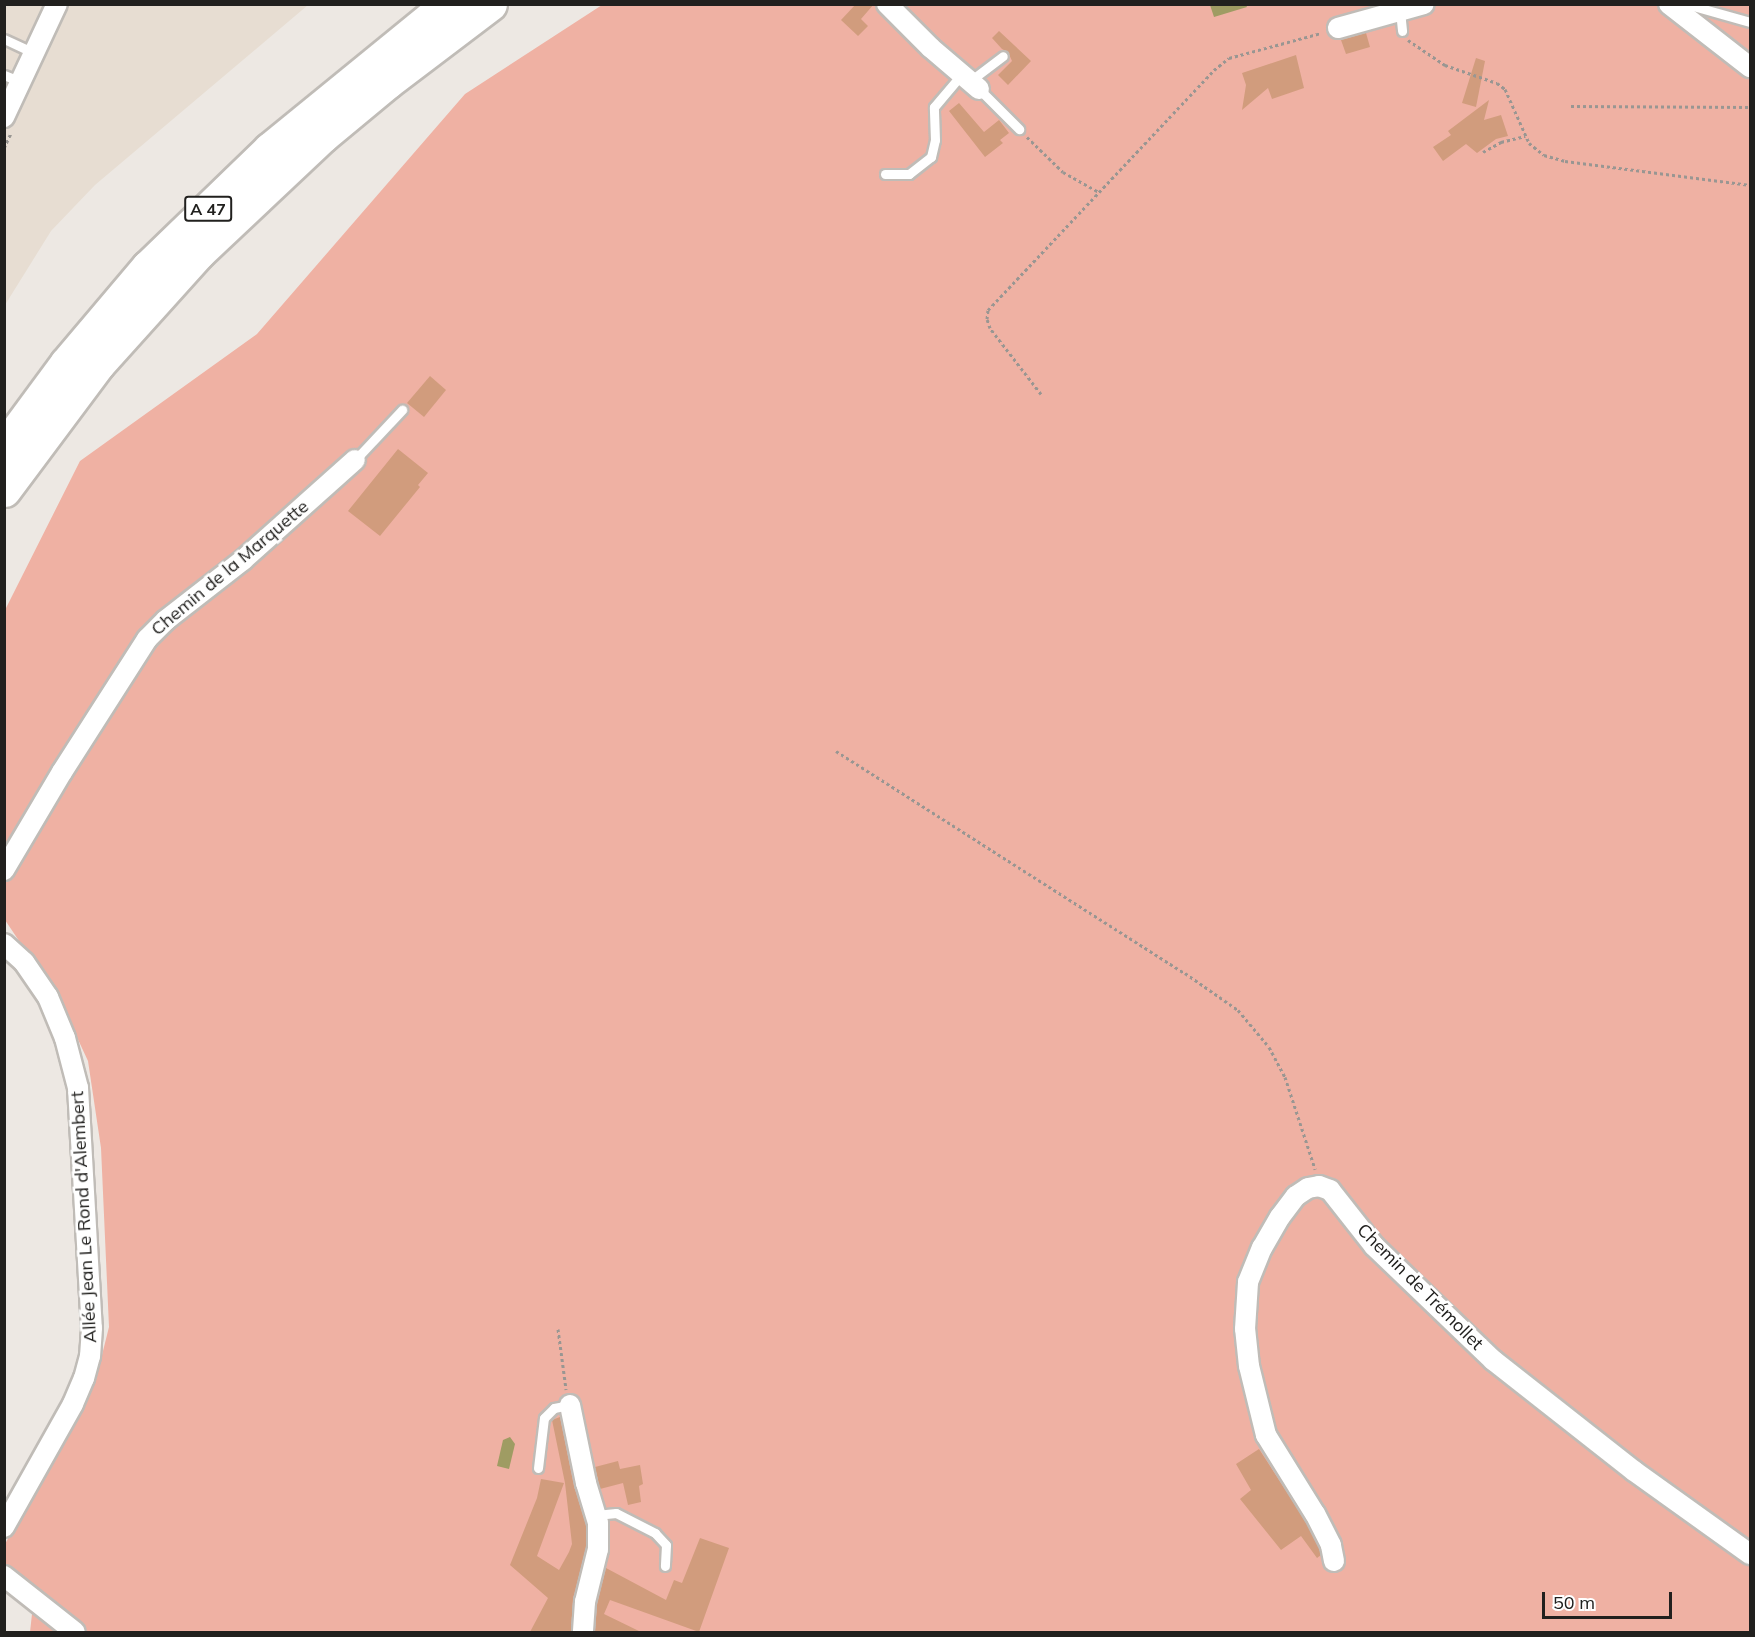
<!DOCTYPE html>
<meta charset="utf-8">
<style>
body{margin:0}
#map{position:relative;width:1755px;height:1637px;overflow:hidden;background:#ede8e3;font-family:Mulish,sans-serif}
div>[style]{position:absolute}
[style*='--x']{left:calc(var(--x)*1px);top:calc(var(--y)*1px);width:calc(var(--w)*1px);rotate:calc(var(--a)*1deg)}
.built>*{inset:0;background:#e7ddd2}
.green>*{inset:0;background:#efb1a3}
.water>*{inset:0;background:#9f9c63}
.building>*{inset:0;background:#d19c7d}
.path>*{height:3px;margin-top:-1.5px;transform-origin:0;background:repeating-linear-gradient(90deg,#999692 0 3px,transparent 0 6px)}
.roads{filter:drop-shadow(2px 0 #c0bcb7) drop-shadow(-2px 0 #c0bcb7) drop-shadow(0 2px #c0bcb7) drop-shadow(0 -2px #c0bcb7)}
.service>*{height:9px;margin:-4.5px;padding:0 4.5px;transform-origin:4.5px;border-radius:4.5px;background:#fff}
.minor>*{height:20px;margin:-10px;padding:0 10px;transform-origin:10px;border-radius:10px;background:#fff}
.motorway>*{height:33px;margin:-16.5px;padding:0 16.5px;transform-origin:16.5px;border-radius:16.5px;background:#fff}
span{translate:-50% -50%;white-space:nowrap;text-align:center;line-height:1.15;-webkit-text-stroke:5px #fff;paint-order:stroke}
.shield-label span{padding:2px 4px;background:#fff;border:2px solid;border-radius:4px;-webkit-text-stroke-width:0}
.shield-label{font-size:16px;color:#21201e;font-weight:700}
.street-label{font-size:18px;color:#21201e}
.frame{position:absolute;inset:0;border:6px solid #21201e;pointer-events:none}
.scale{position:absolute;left:1542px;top:1592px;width:130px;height:27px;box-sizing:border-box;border:3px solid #21201e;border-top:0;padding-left:8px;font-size:18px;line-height:21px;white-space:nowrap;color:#21201e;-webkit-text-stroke:4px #fff;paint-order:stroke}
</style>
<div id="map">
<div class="built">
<div style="clip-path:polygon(5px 5px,308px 5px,95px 185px,51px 231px,5px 305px)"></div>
</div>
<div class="green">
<div style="clip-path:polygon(602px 5px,1750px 5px,1750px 1632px,30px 1632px,32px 1614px,5px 1564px,5px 1544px,96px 1379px,109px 1327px,101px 1148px,88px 1061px,62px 1005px,5px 920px,4px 612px,80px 461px,257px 334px,465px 94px)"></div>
</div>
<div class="water">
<div style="clip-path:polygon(1210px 5px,1246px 5px,1247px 7px,1214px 17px)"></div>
<div style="clip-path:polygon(510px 1437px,515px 1444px,509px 1469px,497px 1466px,503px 1440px)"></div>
</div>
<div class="building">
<div style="clip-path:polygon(856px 4px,874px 4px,861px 19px,868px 26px,858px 36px,841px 20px)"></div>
<div style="clip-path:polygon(999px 31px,1031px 61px,1008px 85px,998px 75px,1012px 61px,1008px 52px,1002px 49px,992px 38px)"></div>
<div style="clip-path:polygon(1366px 33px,1370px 47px,1346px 54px,1341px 40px)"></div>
<div style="clip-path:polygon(1296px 55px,1304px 88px,1272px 99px,1268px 88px,1242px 110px,1246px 85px,1242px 73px)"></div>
<div style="clip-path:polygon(1476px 58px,1485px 61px,1476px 107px,1462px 103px)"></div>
<div style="clip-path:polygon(1489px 100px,1484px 120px,1501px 115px,1508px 136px,1496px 139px,1477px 153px,1466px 144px,1443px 161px,1433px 147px,1451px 135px,1448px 131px)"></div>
<div style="clip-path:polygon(959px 103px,984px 132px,999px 120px,1009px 133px,1000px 140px,1003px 143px,985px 157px,949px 111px)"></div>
<div style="clip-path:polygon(430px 376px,446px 390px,424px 417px,407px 403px)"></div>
<div style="clip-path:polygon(398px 449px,428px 473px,418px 485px,420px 487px,380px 536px,348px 511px)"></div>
<div style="clip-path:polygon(560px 1417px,574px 1486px,586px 1525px,586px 1548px,573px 1599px,571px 1632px,530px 1632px,548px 1598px,510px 1565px,537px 1498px,541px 1479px,564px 1483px,537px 1556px,559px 1570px,569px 1552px,572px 1544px,565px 1483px,552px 1420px)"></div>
<div style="clip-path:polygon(1259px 1449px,1305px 1520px,1320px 1549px,1321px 1555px,1317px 1558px,1301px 1536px,1281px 1550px,1240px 1499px,1251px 1490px,1236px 1464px)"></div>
<div style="clip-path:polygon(618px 1461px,620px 1469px,640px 1465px,643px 1484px,639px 1486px,641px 1502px,628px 1505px,623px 1483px,600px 1489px,595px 1467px)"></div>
<div style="clip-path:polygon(700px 1538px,729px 1548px,699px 1632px,610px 1600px,604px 1614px,641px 1632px,595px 1632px,597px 1604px,606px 1568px,666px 1600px,674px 1580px,682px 1583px)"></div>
</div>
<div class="path">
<div style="--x:1408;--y:40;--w:45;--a:34"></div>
<div style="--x:1445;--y:65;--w:55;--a:19.1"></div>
<div style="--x:1497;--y:83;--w:10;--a:37"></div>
<div style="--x:1505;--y:89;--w:59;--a:66"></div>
<div style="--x:1529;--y:143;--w:19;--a:39"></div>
<div style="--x:1544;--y:155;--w:22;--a:16"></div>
<div style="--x:1565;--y:161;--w:187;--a:7.4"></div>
<div style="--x:1571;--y:106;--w:179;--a:0.3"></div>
<div style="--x:1027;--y:137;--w:50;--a:44.2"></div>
<div style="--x:1063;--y:172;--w:41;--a:29.1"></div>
<div style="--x:4;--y:148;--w:17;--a:-65"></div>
<div style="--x:1483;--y:152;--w:21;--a:-29"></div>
<div style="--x:1501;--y:142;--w:25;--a:-14"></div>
<div style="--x:1041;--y:394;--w:83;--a:-127.7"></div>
<div style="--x:990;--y:328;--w:9;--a:-108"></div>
<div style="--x:987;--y:319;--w:9;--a:-84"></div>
<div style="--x:988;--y:310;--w:330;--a:-46.7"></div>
<div style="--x:1214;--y:70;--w:19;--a:-39"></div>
<div style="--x:1229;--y:58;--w:95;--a:-15.2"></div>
<div style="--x:836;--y:751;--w:414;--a:32.5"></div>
<div style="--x:1185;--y:973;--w:65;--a:34.9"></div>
<div style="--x:1238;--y:1010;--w:48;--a:50"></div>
<div style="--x:1269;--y:1047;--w:34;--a:62"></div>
<div style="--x:1285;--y:1077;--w:97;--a:71.9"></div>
<div style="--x:558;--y:1329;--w:61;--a:82.4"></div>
</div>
<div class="roads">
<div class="service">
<div style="--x:1686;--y:4;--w:66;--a:15.7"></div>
<div style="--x:1400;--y:11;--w:20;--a:84"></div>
<div style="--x:4;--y:39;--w:33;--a:25"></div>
<div style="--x:4;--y:75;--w:18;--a:22"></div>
<div style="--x:970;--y:81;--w:41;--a:-37.1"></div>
<div style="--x:979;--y:89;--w:57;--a:45"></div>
<div style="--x:885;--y:174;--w:24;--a:0"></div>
<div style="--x:909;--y:174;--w:28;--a:-38"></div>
<div style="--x:931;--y:157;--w:17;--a:-77"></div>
<div style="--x:935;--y:140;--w:33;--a:-92"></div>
<div style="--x:934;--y:107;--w:43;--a:-49.7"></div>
<div style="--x:355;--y:460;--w:69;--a:-46.8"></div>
<div style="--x:538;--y:1468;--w:50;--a:-83.2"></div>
<div style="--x:544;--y:1418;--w:14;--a:-45"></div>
<div style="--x:554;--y:1408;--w:16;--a:-11"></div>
<div style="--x:596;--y:1515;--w:20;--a:-6"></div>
<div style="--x:616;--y:1513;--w:44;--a:27.1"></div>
<div style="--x:655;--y:1533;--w:16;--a:47"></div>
<div style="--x:666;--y:1545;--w:21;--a:93"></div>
</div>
<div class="minor">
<div style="--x:887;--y:4;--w:62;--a:45"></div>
<div style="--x:931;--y:48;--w:63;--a:40.5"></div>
<div style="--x:1669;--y:4;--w:103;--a:37.9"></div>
<div style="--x:1338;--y:28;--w:89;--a:-15.6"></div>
<div style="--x:4;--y:117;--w:125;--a:-64.9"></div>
<div style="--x:4;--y:870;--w:114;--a:-59.4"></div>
<div style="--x:62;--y:772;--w:158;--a:-57.4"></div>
<div style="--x:147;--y:639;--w:27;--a:-45"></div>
<div style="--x:166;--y:620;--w:98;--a:-37.9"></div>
<div style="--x:243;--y:560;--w:150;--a:-41.8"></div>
<div style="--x:4;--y:944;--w:27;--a:42"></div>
<div style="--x:24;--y:962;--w:42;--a:55.6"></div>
<div style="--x:48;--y:997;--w:44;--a:67.5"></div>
<div style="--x:65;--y:1038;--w:52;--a:75.4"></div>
<div style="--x:78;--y:1088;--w:240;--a:86.7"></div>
<div style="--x:92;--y:1328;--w:28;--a:94"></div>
<div style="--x:90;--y:1356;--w:23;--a:105"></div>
<div style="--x:84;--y:1378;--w:28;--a:113"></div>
<div style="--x:73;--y:1404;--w:141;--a:119.3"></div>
<div style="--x:570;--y:1405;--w:80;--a:78.4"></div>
<div style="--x:586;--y:1483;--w:42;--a:73.3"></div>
<div style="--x:598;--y:1523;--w:26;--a:90"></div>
<div style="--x:598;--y:1549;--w:55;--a:103.8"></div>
<div style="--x:585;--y:1602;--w:30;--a:94"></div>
<div style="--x:1334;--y:1561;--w:16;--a:-101"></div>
<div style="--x:1331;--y:1545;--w:35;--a:-117"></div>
<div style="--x:1315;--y:1514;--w:93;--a:-121.8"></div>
<div style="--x:1266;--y:1435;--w:71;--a:-103.8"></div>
<div style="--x:1249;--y:1366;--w:37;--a:-96"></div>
<div style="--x:1245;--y:1329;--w:47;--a:-86.3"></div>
<div style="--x:1248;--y:1282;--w:37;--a:-68"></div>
<div style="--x:1262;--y:1248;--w:36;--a:-60"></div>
<div style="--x:1280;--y:1217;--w:26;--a:-53"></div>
<div style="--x:1296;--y:1196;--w:14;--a:-34"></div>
<div style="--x:1308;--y:1188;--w:11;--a:-10"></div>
<div style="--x:1319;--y:1186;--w:12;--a:20"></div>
<div style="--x:1330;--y:1190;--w:71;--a:51.8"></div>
<div style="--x:1374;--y:1246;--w:165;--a:43.8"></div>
<div style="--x:1493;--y:1360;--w:179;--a:38.2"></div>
<div style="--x:1634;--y:1471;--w:143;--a:35.6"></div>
<div style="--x:4;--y:1576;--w:90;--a:38.3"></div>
</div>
<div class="motorway">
<div style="--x:4;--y:448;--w:104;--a:-53.6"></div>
<div style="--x:66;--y:364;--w:127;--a:-49.8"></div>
<div style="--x:148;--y:267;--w:170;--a:-44"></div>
<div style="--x:270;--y:149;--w:230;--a:-39.2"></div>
<div style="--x:4;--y:490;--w:157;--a:-53.3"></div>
<div style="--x:98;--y:364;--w:151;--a:-48"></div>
<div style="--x:199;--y:252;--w:169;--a:-43.3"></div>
<div style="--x:322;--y:136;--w:85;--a:-39.7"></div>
<div style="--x:387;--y:82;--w:129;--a:-37.1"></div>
</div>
</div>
<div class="shield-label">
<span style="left:208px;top:209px">A 47</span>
</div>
<div class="street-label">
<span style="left:230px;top:568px;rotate:-40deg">Chemin de la Marquette</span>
<span style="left:84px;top:1217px;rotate:-93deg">Allée Jean Le Rond d'Alembert</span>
<span style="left:1420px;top:1287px;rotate:45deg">Chemin de Trémollet</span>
</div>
<div class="frame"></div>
<div class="scale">50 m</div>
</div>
